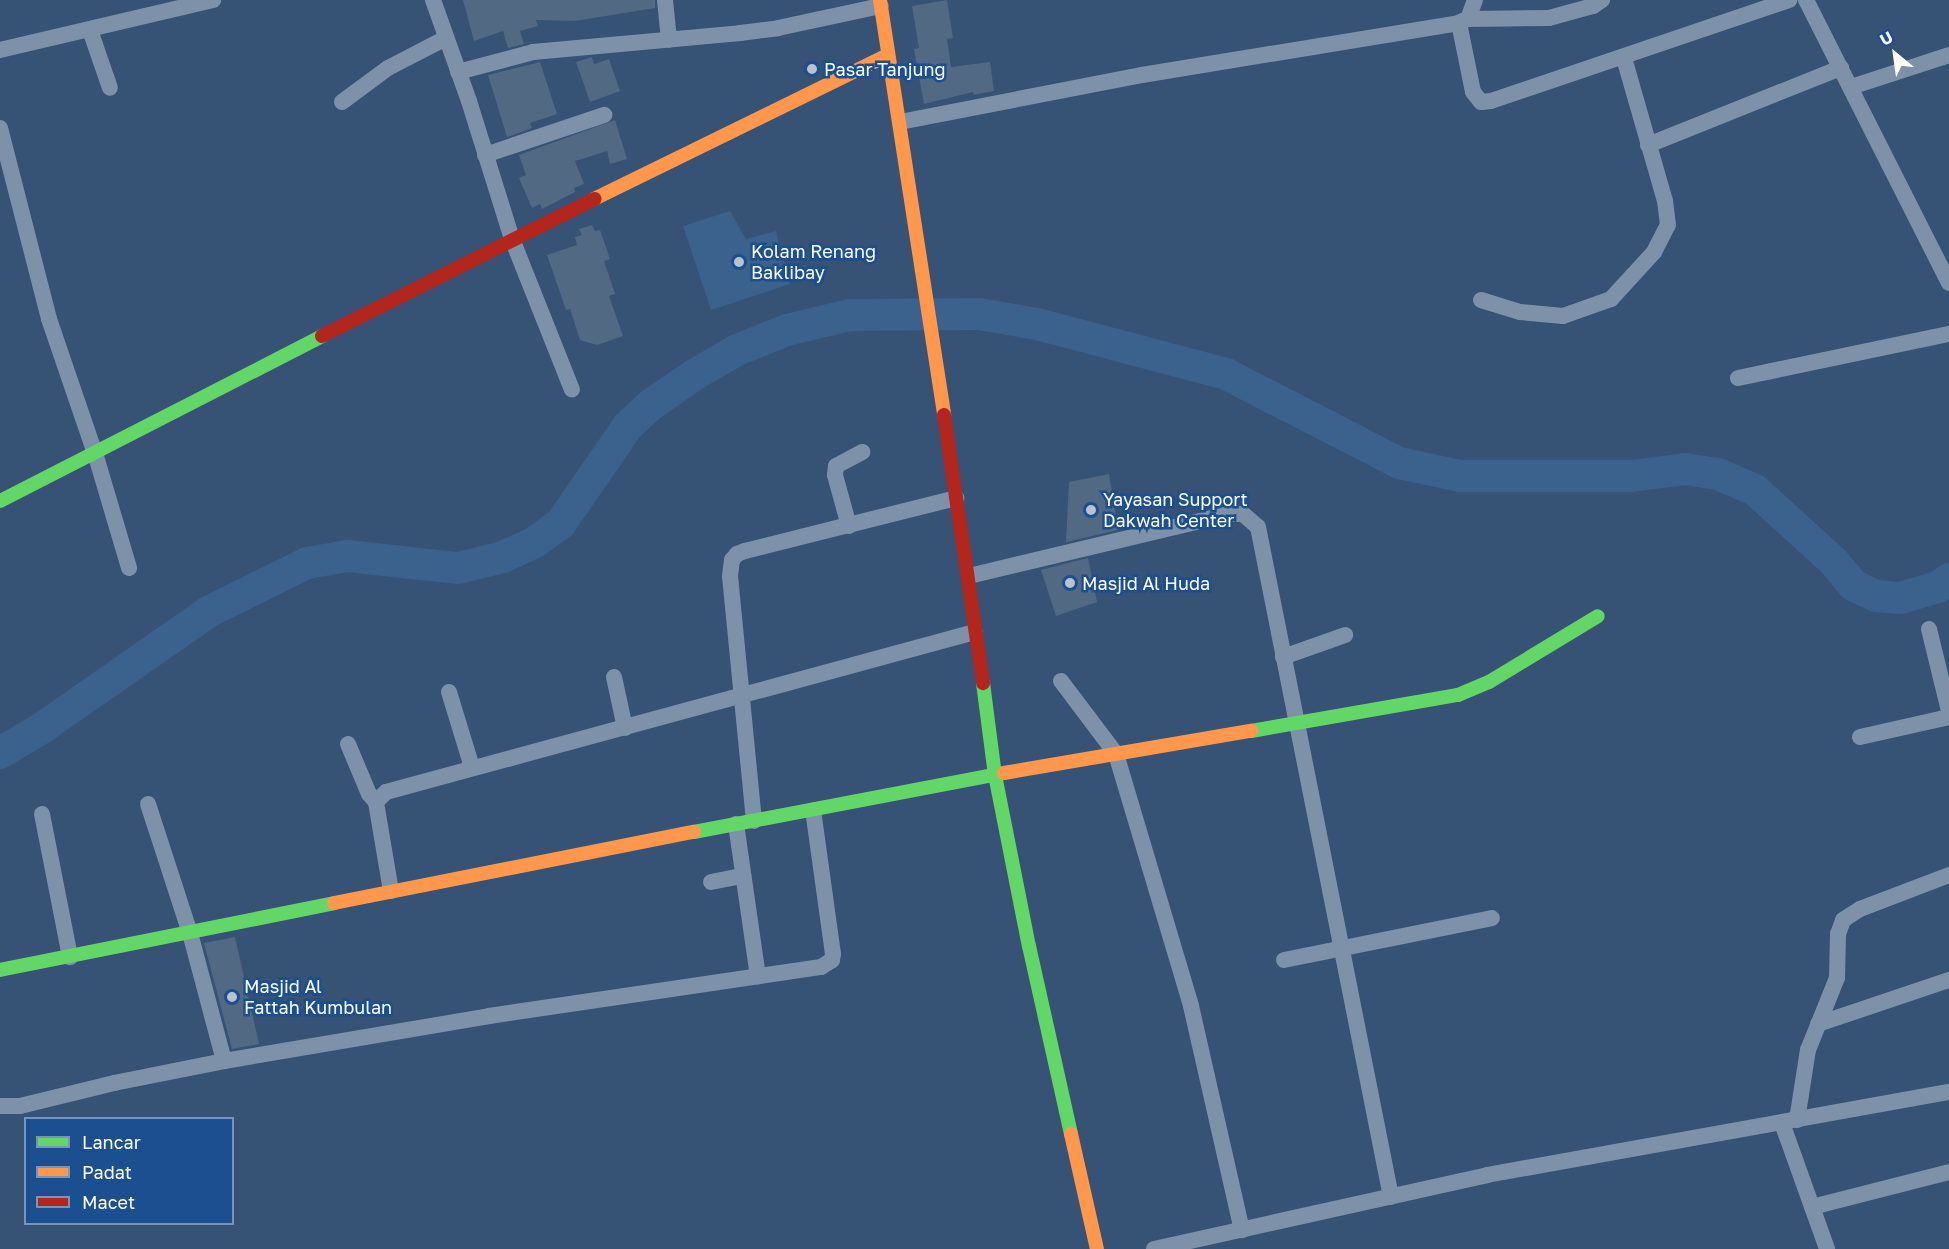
<!DOCTYPE html>
<style>
body{margin:0}
#map{position:relative;width:1949px;height:1249px;overflow:hidden;background:#365274;font-family:"Golos Text",sans-serif}
div>[style]{position:absolute}
[style*='--x']{left:calc(var(--x)*1px);top:calc(var(--y)*1px);width:calc(var(--w)*1px);rotate:calc(var(--a)*1deg)}
.water>*{inset:0;background:#3b618d}
.river>*{height:32px;margin:-16px;padding:0 16px;transform-origin:16px;border-radius:16px;background:#3b618d}
.building>*{inset:0;background:#526984}
.street>*{height:16px;margin:-8px;padding:0 8px;transform-origin:8px;border-radius:8px;background:#7d92a8}
.fast>*{height:14px;margin:-7px;padding:0 7px;transform-origin:7px;border-radius:7px;background:#63d668}
.slow>*{height:14px;margin:-7px;padding:0 7px;transform-origin:7px;border-radius:7px;background:#ff974d}
.jam>*{height:14px;margin:-7px;padding:0 7px;transform-origin:7px;border-radius:7px;background:#b3261e}
.dots>*{width:16px;height:16px;translate:-50% -50%;box-sizing:border-box;border:3px solid #1b4f8f;border-radius:50%}
span{translate:-50% -50%;white-space:nowrap;text-align:center;line-height:1.15;-webkit-text-stroke:5px #1b4f8f;paint-order:stroke}
.poi-label{font-size:18px;color:#fff}
.left{translate:0 -50%;text-align:left}
.legend{position:absolute;left:24px;top:1117px;width:210px;height:108px;box-sizing:border-box;background:#1b4f8f;border:2px solid #7695bc;margin:0;padding:8px 10px;list-style:none;font-size:18px;color:#fff}
.legend li{display:flex;align-items:center;gap:12px;height:30px}
.legend b{width:30px;border:2px solid #7695bc}
.north{position:absolute;left:1865px;top:24px;width:60px;height:60px;-webkit-text-stroke:4px #1b4f8f;paint-order:stroke;rotate:331deg;font-size:16px;font-weight:700;line-height:24px;text-align:center;color:#fff}
.north::after{content:'';display:block;margin:auto;width:21px;height:27px;background:#fff;clip-path:polygon(50% 0,100% 100%,50% 72%,0 100%)}
</style>
<div id="map">
<div class="water">
<div style="clip-path:polygon(730px 211px,746px 239px,776px 231px,790px 284px,711px 310px,683px 226px)"></div>
</div>
<div class="river">
<div style="--x:0;--y:753;--w:49;--a:-30.8"></div>
<div style="--x:42;--y:728;--w:203;--a:-34.9"></div>
<div style="--x:208;--y:612;--w:110;--a:-26.3"></div>
<div style="--x:307;--y:563;--w:41;--a:-9.9"></div>
<div style="--x:347;--y:556;--w:112;--a:6.2"></div>
<div style="--x:458;--y:568;--w:46;--a:-13.7"></div>
<div style="--x:503;--y:557;--w:35;--a:-25"></div>
<div style="--x:535;--y:542;--w:32;--a:-36"></div>
<div style="--x:561;--y:523;--w:118;--a:-55.4"></div>
<div style="--x:628;--y:426;--w:33;--a:-43"></div>
<div style="--x:652;--y:404;--w:51;--a:-34.6"></div>
<div style="--x:694;--y:375;--w:50;--a:-30.2"></div>
<div style="--x:737;--y:350;--w:54;--a:-21.8"></div>
<div style="--x:787;--y:330;--w:65;--a:-13.4"></div>
<div style="--x:850;--y:315;--w:129;--a:-0.4"></div>
<div style="--x:979;--y:314;--w:59;--a:9.8"></div>
<div style="--x:1037;--y:324;--w:196;--a:14.8"></div>
<div style="--x:1226;--y:374;--w:195;--a:27.2"></div>
<div style="--x:1399;--y:463;--w:62;--a:12"></div>
<div style="--x:1460;--y:476;--w:171;--a:0"></div>
<div style="--x:1631;--y:476;--w:54;--a:-7.4"></div>
<div style="--x:1685;--y:469;--w:33;--a:9"></div>
<div style="--x:1718;--y:474;--w:40;--a:23.4"></div>
<div style="--x:1755;--y:490;--w:107;--a:42.3"></div>
<div style="--x:1834;--y:562;--w:30;--a:50"></div>
<div style="--x:1853;--y:585;--w:25;--a:26"></div>
<div style="--x:1876;--y:596;--w:24;--a:5"></div>
<div style="--x:1900;--y:598;--w:40;--a:-16"></div>
<div style="--x:1938;--y:587;--w:14;--a:-36"></div>
</div>
<div class="building">
<div style="clip-path:polygon(463px 0,655px 0,655px 8px,575px 21px,536px 20px,538px 26px,520px 31px,524px 44px,508px 48px,503px 31px,474px 41px)"></div>
<div style="clip-path:polygon(947px 0,953px 38px,947px 39px,951px 67px,990px 62px,994px 91px,974px 95px,973px 92px,924px 104px,914px 49px,919px 48px,912px 6px)"></div>
<div style="clip-path:polygon(592px 57px,594px 64px,609px 59px,620px 91px,590px 102px,576px 62px)"></div>
<div style="clip-path:polygon(540px 62px,557px 114px,530px 123px,532px 128px,507px 137px,488px 75px)"></div>
<div style="clip-path:polygon(615px 120px,627px 159px,610px 164px,607px 151px,575px 161px,584px 184px,574px 188px,575px 192px,542px 209px,540px 204px,532px 208px,519px 178px,526px 175px,519px 155px)"></div>
<div style="clip-path:polygon(592px 225px,595px 231px,600px 230px,610px 259px,604px 261px,615px 294px,609px 296px,623px 336px,597px 345px,580px 340px,570px 309px,566px 310px,547px 255px,577px 245px,575px 237px,582px 235px,579px 229px)"></div>
<div style="clip-path:polygon(1109px 474px,1118px 530px,1066px 542px,1069px 482px)"></div>
<div style="clip-path:polygon(1088px 558px,1097px 602px,1056px 616px,1041px 570px)"></div>
<div style="clip-path:polygon(235px 937px,259px 1044px,232px 1049px,204px 943px)"></div>
</div>
<div class="street">
<div style="--x:433;--y:0;--w:107;--a:70.4"></div>
<div style="--x:469;--y:101;--w:145;--a:72.7"></div>
<div style="--x:512;--y:239;--w:162;--a:68.3"></div>
<div style="--x:665;--y:0;--w:40;--a:84.3"></div>
<div style="--x:1806;--y:0;--w:317;--a:63.2"></div>
<div style="--x:1468;--y:19;--w:81;--a:-0.7"></div>
<div style="--x:1549;--y:18;--w:46;--a:-15.3"></div>
<div style="--x:1593;--y:6;--w:11;--a:-34"></div>
<div style="--x:1460;--y:22;--w:9;--a:-21"></div>
<div style="--x:1468;--y:19;--w:20;--a:-70"></div>
<div style="--x:90;--y:30;--w:61;--a:71"></div>
<div style="--x:0;--y:50;--w:219;--a:-13.2"></div>
<div style="--x:458;--y:72;--w:78;--a:-14.9"></div>
<div style="--x:533;--y:52;--w:208;--a:-5.2"></div>
<div style="--x:740;--y:33;--w:38;--a:-7"></div>
<div style="--x:778;--y:28;--w:105;--a:-12.1"></div>
<div style="--x:1851;--y:87;--w:103;--a:-18.1"></div>
<div style="--x:342;--y:102;--w:57;--a:-36.5"></div>
<div style="--x:388;--y:68;--w:65;--a:-27.3"></div>
<div style="--x:900;--y:122;--w:247;--a:-11"></div>
<div style="--x:1142;--y:75;--w:321;--a:-9.3"></div>
<div style="--x:1459;--y:23;--w:70;--a:78.5"></div>
<div style="--x:1473;--y:92;--w:13;--a:51"></div>
<div style="--x:1481;--y:102;--w:10;--a:-6"></div>
<div style="--x:1491;--y:101;--w:315;--a:-18.7"></div>
<div style="--x:0;--y:128;--w:197;--a:75.6"></div>
<div style="--x:49;--y:319;--w:142;--a:71.1"></div>
<div style="--x:95;--y:453;--w:120;--a:73.5"></div>
<div style="--x:1648;--y:145;--w:208;--a:-21.8"></div>
<div style="--x:485;--y:155;--w:126;--a:-18.6"></div>
<div style="--x:1481;--y:300;--w:41;--a:17.1"></div>
<div style="--x:1520;--y:312;--w:43;--a:5.3"></div>
<div style="--x:1563;--y:316;--w:51;--a:-19.5"></div>
<div style="--x:1611;--y:299;--w:64;--a:-47.5"></div>
<div style="--x:1654;--y:252;--w:30;--a:-63"></div>
<div style="--x:1668;--y:225;--w:24;--a:-97"></div>
<div style="--x:1665;--y:201;--w:149;--a:-106"></div>
<div style="--x:1738;--y:378;--w:216;--a:-11.8"></div>
<div style="--x:849;--y:526;--w:53;--a:-105.4"></div>
<div style="--x:835;--y:475;--w:9;--a:-84"></div>
<div style="--x:836;--y:466;--w:30;--a:-28"></div>
<div style="--x:969;--y:576;--w:267;--a:-13.4"></div>
<div style="--x:1229;--y:514;--w:14;--a:0"></div>
<div style="--x:1243;--y:514;--w:20;--a:41"></div>
<div style="--x:1258;--y:527;--w:683;--a:78.77"></div>
<div style="--x:1929;--y:629;--w:84;--a:76.3"></div>
<div style="--x:1283;--y:657;--w:66;--a:-19.5"></div>
<div style="--x:614;--y:677;--w:52;--a:77.8"></div>
<div style="--x:1061;--y:681;--w:91;--a:53"></div>
<div style="--x:1116;--y:754;--w:263;--a:73.4"></div>
<div style="--x:1191;--y:1006;--w:230;--a:77.2"></div>
<div style="--x:449;--y:692;--w:78;--a:73"></div>
<div style="--x:1860;--y:737;--w:91;--a:-12.7"></div>
<div style="--x:348;--y:744;--w:54;--a:67.2"></div>
<div style="--x:369;--y:794;--w:11;--a:49"></div>
<div style="--x:148;--y:804;--w:136;--a:72"></div>
<div style="--x:190;--y:933;--w:132;--a:75.1"></div>
<div style="--x:42;--y:814;--w:146;--a:78.9"></div>
<div style="--x:754;--y:821;--w:246;--a:-95.6"></div>
<div style="--x:730;--y:576;--w:16;--a:-83"></div>
<div style="--x:732;--y:560;--w:8;--a:-50"></div>
<div style="--x:737;--y:554;--w:9;--a:-21"></div>
<div style="--x:745;--y:551;--w:218;--a:-14.1"></div>
<div style="--x:736;--y:824;--w:154;--a:81.8"></div>
<div style="--x:711;--y:882;--w:33;--a:-11"></div>
<div style="--x:391;--y:891;--w:90;--a:-99.6"></div>
<div style="--x:376;--y:802;--w:14;--a:-45"></div>
<div style="--x:386;--y:792;--w:610;--a:-15.2"></div>
<div style="--x:1284;--y:960;--w:212;--a:-11.4"></div>
<div style="--x:1818;--y:1024;--w:138;--a:-18.6"></div>
<div style="--x:0;--y:1106;--w:20;--a:0"></div>
<div style="--x:20;--y:1106;--w:97;--a:-13.7"></div>
<div style="--x:114;--y:1083;--w:112;--a:-11.3"></div>
<div style="--x:224;--y:1061;--w:269;--a:-9.6"></div>
<div style="--x:489;--y:1016;--w:336;--a:-8.4"></div>
<div style="--x:821;--y:967;--w:13;--a:-32"></div>
<div style="--x:832;--y:960;--w:6;--a:-81"></div>
<div style="--x:833;--y:954;--w:145;--a:-97.9"></div>
<div style="--x:1797;--y:1120;--w:71;--a:-81.1"></div>
<div style="--x:1808;--y:1050;--w:78;--a:-68.1"></div>
<div style="--x:1837;--y:978;--w:44;--a:-88.7"></div>
<div style="--x:1838;--y:934;--w:15;--a:-70"></div>
<div style="--x:1843;--y:920;--w:20;--a:-33"></div>
<div style="--x:1860;--y:909;--w:95;--a:-20.9"></div>
<div style="--x:1782;--y:1123;--w:134;--a:70.3"></div>
<div style="--x:1812;--y:1207;--w:141;--a:-14.3"></div>
<div style="--x:1154;--y:1249;--w:341;--a:-12.5"></div>
<div style="--x:1487;--y:1175;--w:469;--a:-10.2"></div>
</div>
<div class="fast">
<div style="--x:0;--y:501;--w:362;--a:-27.1"></div>
<div style="--x:983;--y:683;--w:93;--a:82.6"></div>
<div style="--x:995;--y:775;--w:174;--a:78.8"></div>
<div style="--x:1029;--y:946;--w:193;--a:77.4"></div>
<div style="--x:1251;--y:731;--w:210;--a:-9.9"></div>
<div style="--x:1458;--y:695;--w:34;--a:-23"></div>
<div style="--x:1489;--y:682;--w:127;--a:-31.2"></div>
<div style="--x:694;--y:832;--w:316;--a:-10.8"></div>
<div style="--x:0;--y:970;--w:341;--a:-11.3"></div>
</div>
<div class="slow">
<div style="--x:880;--y:0;--w:420;--a:81.2"></div>
<div style="--x:594;--y:199;--w:327;--a:-26.1"></div>
<div style="--x:1004;--y:773;--w:251;--a:-9.7"></div>
<div style="--x:334;--y:903;--w:367;--a:-11.2"></div>
<div style="--x:1071;--y:1134;--w:118;--a:77.3"></div>
</div>
<div class="jam">
<div style="--x:322;--y:336;--w:305;--a:-26.7"></div>
<div style="--x:944;--y:415;--w:271;--a:81.7"></div>
</div>
<div class="dots">
<div style="left:812px;top:69px;background:#b9c2ce"></div>
<div style="left:739px;top:262px;background:#b9c2ce"></div>
<div style="left:1091px;top:510px;background:#b9c2ce"></div>
<div style="left:1070px;top:583px;background:#b9c2ce"></div>
<div style="left:232px;top:997px;background:#b9c2ce"></div>
</div>
<div class="poi-label">
<span class="left" style="left:824px;top:69px">Pasar Tanjung</span>
<span class="left" style="left:751px;top:262px">Kolam Renang<br>Baklibay</span>
<span class="left" style="left:1103px;top:510px">Yayasan Support<br>Dakwah Center</span>
<span class="left" style="left:1082px;top:583px">Masjid Al Huda</span>
<span class="left" style="left:244px;top:997px">Masjid Al<br>Fattah Kumbulan</span>
</div>
<ul class="legend">
<li><b style="height:8px;background:#63d668"></b>Lancar</li>
<li><b style="height:8px;background:#ff974d"></b>Padat</li>
<li><b style="height:8px;background:#b3261e"></b>Macet</li>
</ul>
<div class="north">U</div>
</div>
